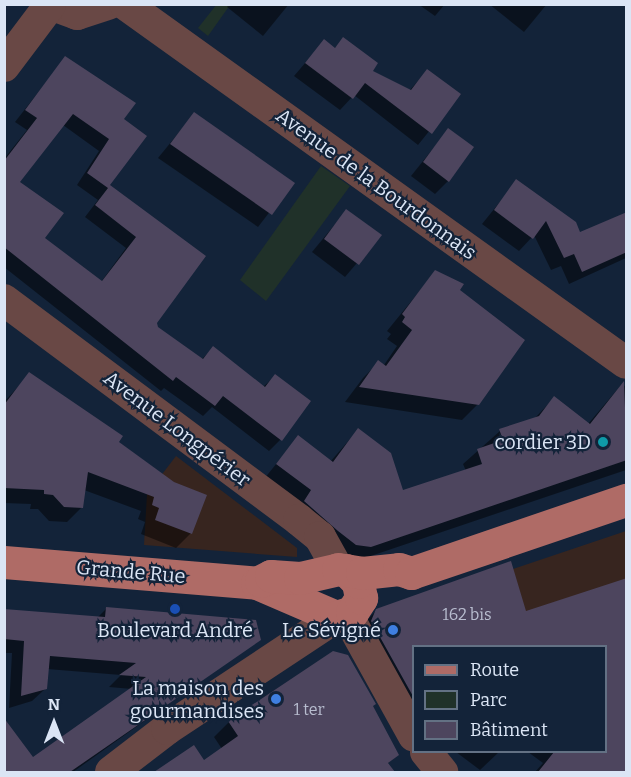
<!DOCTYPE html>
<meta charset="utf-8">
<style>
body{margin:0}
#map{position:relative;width:631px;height:777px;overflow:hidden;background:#132339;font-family:Bitter,serif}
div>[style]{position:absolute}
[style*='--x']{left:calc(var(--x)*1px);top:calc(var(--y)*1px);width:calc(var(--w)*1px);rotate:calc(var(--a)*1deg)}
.commercial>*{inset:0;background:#37251f}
.green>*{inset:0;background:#203129}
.shadow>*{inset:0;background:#0007}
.building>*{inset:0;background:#4d455e}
.minor>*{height:32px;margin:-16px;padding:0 16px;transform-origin:16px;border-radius:16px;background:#694845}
.primary>*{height:33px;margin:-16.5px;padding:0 16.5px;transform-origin:16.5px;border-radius:16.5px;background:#af6b66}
.dots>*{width:16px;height:16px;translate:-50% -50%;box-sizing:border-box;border:3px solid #132339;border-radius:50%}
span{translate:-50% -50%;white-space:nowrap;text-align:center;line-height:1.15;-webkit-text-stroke:4.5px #132339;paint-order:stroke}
.number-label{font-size:16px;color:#b8bdcf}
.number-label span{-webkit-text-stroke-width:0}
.street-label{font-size:20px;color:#dbe5f5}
.poi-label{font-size:20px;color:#dbe5f5}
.right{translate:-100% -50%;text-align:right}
.frame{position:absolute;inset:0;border:6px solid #dbe5f5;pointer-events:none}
.legend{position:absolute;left:412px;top:645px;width:195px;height:108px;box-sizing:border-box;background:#132339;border:2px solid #637184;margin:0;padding:8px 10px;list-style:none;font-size:18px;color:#dbe5f5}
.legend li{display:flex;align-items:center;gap:12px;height:30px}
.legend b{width:30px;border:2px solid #637184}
.north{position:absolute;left:24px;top:693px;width:60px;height:60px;-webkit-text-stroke:4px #132339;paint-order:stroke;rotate:0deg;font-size:16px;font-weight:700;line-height:24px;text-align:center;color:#dbe5f5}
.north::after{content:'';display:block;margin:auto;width:21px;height:27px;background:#dbe5f5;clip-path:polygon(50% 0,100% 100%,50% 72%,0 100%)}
</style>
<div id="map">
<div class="commercial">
<div style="clip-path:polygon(176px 456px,297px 548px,297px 557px,144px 545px,147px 494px)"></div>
<div style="clip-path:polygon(626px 531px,626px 772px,540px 772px,556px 752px,606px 752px,606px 646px,545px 646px,510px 622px,513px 569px)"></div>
</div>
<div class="green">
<div style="clip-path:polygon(217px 4px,230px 5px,208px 36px,198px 28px)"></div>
<div style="clip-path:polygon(321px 166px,350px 186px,266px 301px,240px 280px)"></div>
</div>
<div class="shadow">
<div style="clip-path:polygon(229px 4px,289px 4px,263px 36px,227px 7px)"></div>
<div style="clip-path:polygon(418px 4px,445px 4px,435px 16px)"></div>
<div style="clip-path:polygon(489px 4px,547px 4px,524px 32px)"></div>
<div style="clip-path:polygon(344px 39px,371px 72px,409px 91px,427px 71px,459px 94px,418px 145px,354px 95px,340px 110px,294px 76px,324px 41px,334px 49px)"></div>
<div style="clip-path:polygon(evenodd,65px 58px,122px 119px,108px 186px,204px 256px,156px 322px,157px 328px,201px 360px,213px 348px,263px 387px,275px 376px,280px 440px,269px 451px,212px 407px,203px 416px,164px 388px,161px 391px,4px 267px,4px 159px,27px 130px,15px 122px,65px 58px,63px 125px,99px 151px,77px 185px,98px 200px,85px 217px,126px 248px,101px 282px,43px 238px,18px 183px,63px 125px)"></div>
<div style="clip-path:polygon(194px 114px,292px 183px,258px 227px,158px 158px)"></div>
<div style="clip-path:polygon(448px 130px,448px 181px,435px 194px,411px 176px)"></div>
<div style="clip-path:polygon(517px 181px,579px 234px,626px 213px,626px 258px,569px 284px,561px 266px,551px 270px,534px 235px,519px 251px,482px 224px)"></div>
<div style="clip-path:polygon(346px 211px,380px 236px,345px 277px,312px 252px)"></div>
<div style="clip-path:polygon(435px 272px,458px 290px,478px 404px,462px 420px,345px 402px,363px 378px,379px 362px,384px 365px,397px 346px,387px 339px,391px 334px,387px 331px)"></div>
<div style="clip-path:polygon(30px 374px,117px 442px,191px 533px,176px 548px,141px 534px,145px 522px,138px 519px,141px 511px,84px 490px,82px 507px,67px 522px,49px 521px,38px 509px,30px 509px,31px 504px,4px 503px,4px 402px)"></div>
<div style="clip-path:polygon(622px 384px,626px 387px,626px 470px,356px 561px,338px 556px,264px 479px,298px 437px,330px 462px,358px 430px,402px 492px,466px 471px,463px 464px,500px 431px,534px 419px,554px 398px,588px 424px)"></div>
<div style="clip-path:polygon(626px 580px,626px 772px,535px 772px,543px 763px,528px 752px,606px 752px,606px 646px,414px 646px,414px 713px,357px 630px,377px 610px,525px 613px)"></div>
<div style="clip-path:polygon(106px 609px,259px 639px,73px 772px,4px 772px,4px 720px,33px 759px,132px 689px,109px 687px,121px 675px,47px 669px,45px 689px,32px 701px,9px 708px,12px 653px,4px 653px,4px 610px,97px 618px)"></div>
<div style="clip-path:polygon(333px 652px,397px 755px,378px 772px,158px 772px,193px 747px,203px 762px,222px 749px,214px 737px,229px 722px)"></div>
<div style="clip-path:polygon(456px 752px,499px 752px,480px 770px)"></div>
</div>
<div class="building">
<div style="clip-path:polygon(343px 37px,378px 63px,373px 71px,411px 90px,427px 69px,461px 94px,432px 134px,365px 83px,353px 99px,305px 63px,324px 39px,335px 48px)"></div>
<div style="clip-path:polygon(evenodd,65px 56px,136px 103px,124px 119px,147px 136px,110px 185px,206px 256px,157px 323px,158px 327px,203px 359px,213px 346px,265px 387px,275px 374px,311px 401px,282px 441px,223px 396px,215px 406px,176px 377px,173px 381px,4px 247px,4px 161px,37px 118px,25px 110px,65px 56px,73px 114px,109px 139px,87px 173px,108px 188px,95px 205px,136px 237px,102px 281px,45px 238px,64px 213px,20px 182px,73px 114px)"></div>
<div style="clip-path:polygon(194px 112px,295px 183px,272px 215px,170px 144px)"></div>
<div style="clip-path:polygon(448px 128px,474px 147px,449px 182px,423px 162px)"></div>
<div style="clip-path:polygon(516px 179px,576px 222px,580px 232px,627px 212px,627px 252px,582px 272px,574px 254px,564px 258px,546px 221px,533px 239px,494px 210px)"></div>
<div style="clip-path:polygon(346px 209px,382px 235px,359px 265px,324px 239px)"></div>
<div style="clip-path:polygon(435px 270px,464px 284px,460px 290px,525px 340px,479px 405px,359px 387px,378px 360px,386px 366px,412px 330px,402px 322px,405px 317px,402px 314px)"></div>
<div style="clip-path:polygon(29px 372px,123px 436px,119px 442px,174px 482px,207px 495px,192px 534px,155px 520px,159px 508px,152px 505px,154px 497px,88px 472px,83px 508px,64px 507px,53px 495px,44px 494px,44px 490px,4px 488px,4px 405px)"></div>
<div style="clip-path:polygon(624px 381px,627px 460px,371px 547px,356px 545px,338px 531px,304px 501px,311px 490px,276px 464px,298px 435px,333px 462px,358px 428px,391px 453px,403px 490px,482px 464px,477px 449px,503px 440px,499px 429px,539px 416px,554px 396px,590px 424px)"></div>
<div style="clip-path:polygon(511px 561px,526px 611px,627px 578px,627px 772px,538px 772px,554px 752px,606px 752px,606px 646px,414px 646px,414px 698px,371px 621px,376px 609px)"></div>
<div style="clip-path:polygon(106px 607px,256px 620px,261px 640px,70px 772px,4px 772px,4px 718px,33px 757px,146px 677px,119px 675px,136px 663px,50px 656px,47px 689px,21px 696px,24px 641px,4px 639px,4px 609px,105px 617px)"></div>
<div style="clip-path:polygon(333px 651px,348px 655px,376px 704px,373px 706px,399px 755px,388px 763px,395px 772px,154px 772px,194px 745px,204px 760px,238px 736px,228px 721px)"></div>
</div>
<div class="minor">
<div style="--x:50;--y:4;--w:29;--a:20"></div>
<div style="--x:77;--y:14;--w:33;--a:-18"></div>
<div style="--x:125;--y:4;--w:616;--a:35.62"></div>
<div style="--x:4;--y:66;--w:76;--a:-53"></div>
<div style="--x:4;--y:300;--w:368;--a:36.7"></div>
<div style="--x:299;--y:520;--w:27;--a:39"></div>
<div style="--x:320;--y:537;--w:37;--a:61"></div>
<div style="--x:347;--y:615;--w:138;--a:61"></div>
<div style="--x:426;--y:752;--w:26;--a:51"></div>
<div style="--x:111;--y:772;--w:71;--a:-37.5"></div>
<div style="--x:167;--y:729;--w:203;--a:-33.5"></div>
</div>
<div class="primary">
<div style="--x:4;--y:562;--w:254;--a:4.7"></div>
<div style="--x:257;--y:583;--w:86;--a:23.3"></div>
<div style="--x:336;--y:617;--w:17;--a:-17"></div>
<div style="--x:352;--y:612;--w:17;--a:-57"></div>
<div style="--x:361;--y:598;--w:16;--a:-101"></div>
<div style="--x:358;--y:582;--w:17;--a:-135"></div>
<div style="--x:261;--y:581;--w:11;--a:-27"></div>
<div style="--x:271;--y:576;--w:29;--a:4"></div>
<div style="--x:300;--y:578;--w:39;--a:-13"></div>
<div style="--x:338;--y:569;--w:24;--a:9"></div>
<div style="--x:362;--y:573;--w:37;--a:-6"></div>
<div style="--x:399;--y:569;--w:13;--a:18"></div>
<div style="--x:411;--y:573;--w:227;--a:-18.8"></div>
</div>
<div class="dots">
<div style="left:603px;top:442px;background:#0f9aa8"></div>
<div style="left:175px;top:609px;background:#1a4fb4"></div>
<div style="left:393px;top:630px;background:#3f7fe0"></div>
<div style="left:276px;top:699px;background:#3f7fe0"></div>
</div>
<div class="number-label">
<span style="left:467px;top:615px">162 bis</span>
<span style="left:309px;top:710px">1 ter</span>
</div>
<div class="street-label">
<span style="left:376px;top:184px;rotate:36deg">Avenue de la Bourdonnais</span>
<span style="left:177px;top:429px;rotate:37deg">Avenue Longpérier</span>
<span style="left:131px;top:572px;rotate:5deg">Grande Rue</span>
</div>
<div class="poi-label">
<span class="right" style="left:591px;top:442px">cordier 3D</span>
<span style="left:175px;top:630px">Boulevard André</span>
<span class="right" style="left:381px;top:630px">Le Sévigné</span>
<span class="right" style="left:264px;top:700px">La maison des<br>gourmandises</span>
</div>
<div class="frame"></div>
<ul class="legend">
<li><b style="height:8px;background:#af6b66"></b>Route</li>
<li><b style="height:16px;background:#203129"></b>Parc</li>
<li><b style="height:16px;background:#4d455e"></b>Bâtiment</li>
</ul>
<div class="north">N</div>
</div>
